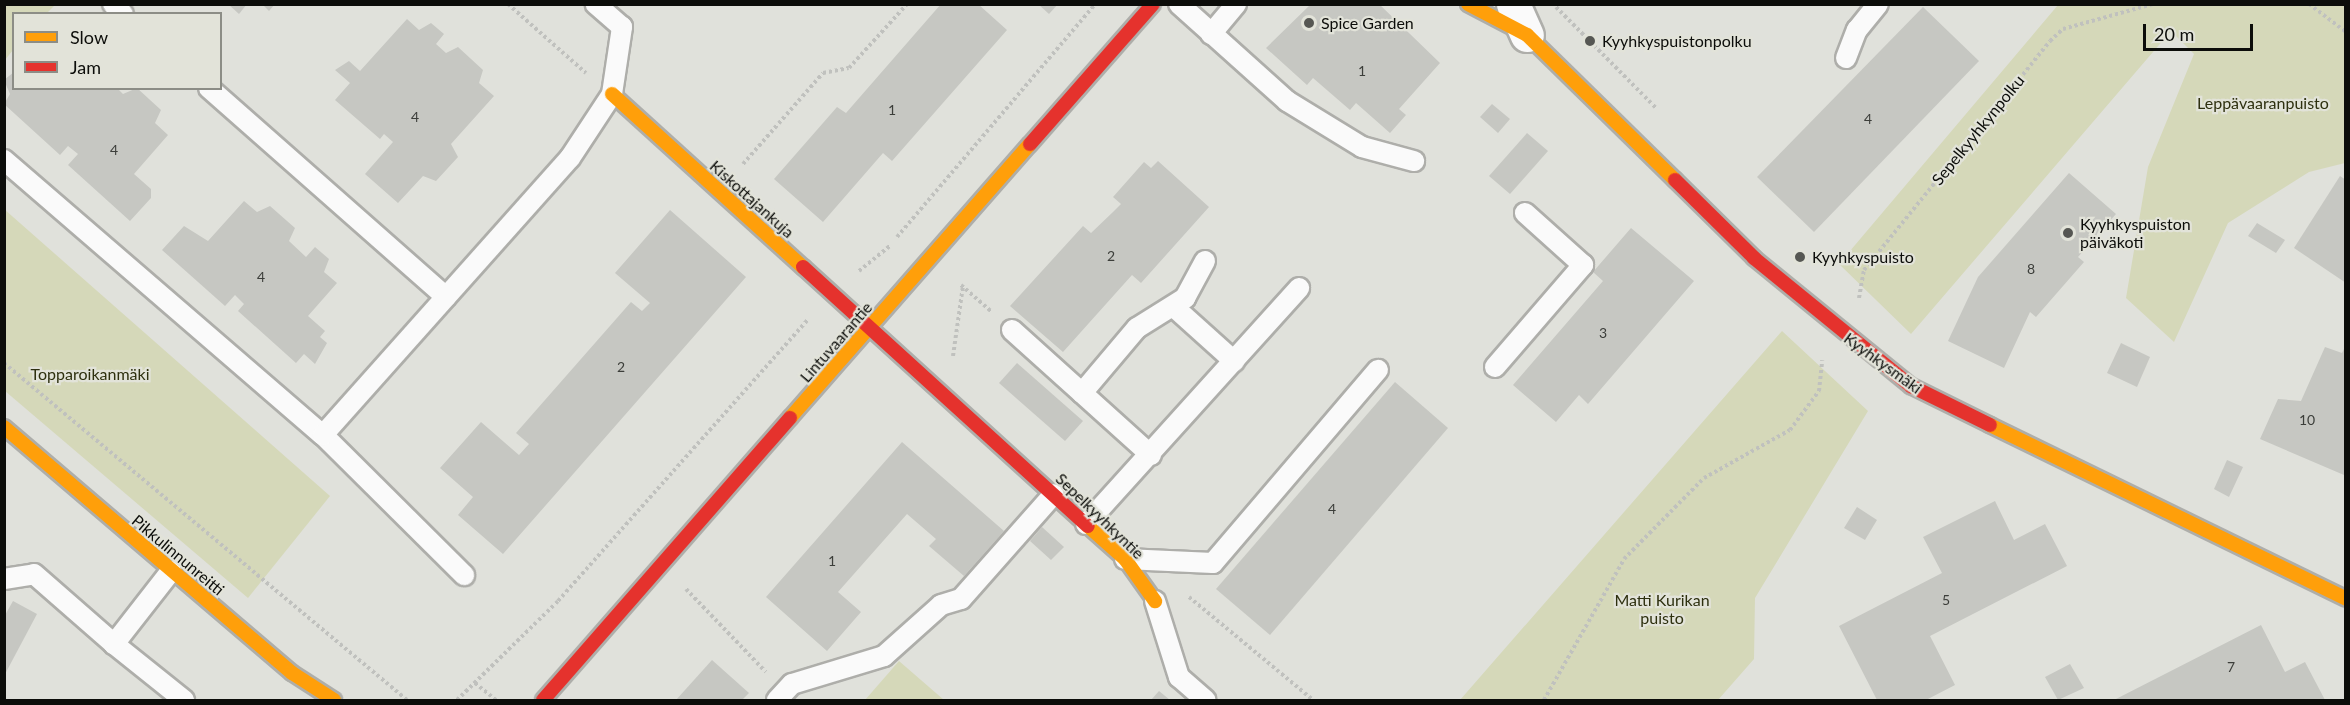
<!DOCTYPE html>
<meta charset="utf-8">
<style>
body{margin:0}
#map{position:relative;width:2350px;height:705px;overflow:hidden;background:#e0e1db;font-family:Lato,sans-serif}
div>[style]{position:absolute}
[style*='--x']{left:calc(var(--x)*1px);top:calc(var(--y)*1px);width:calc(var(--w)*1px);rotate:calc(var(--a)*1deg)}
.green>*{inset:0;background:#d5d8b9}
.building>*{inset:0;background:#c6c7c2}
.path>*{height:4px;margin-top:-2px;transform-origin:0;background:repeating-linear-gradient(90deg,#c0c1be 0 3px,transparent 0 6px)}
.roads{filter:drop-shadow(2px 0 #aeaeaa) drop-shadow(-2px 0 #aeaeaa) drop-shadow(0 2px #aeaeaa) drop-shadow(0 -2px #aeaeaa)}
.lane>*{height:20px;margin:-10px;padding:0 10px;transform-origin:10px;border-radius:10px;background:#fafafa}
.street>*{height:33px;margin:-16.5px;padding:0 16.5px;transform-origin:16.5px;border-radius:16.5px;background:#fafafa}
.slow>*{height:14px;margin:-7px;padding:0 7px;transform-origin:7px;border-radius:7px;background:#ff9f0a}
.jam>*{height:14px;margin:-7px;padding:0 7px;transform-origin:7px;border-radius:7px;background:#e5322d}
.dots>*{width:16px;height:16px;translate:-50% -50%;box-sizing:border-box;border:3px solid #e2e3d9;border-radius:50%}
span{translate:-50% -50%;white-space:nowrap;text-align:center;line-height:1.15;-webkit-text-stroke:4.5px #e2e3d9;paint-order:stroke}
.number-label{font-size:14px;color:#3c3e3a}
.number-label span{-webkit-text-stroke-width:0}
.poi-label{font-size:16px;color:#0c0d0a}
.left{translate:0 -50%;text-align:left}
.park-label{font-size:16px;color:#2e300f}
.street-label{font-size:16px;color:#0c0d0a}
.frame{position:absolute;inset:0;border:6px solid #0c0d0a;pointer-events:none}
.legend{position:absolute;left:12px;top:12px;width:210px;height:78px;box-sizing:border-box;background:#e2e3d9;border:2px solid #8c8d86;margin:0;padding:8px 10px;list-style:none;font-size:18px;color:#0c0d0a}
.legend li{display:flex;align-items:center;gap:12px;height:30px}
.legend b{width:30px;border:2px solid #8c8d86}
.scale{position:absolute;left:2143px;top:24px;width:110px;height:27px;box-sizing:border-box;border:3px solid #0c0d0a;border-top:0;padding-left:8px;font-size:18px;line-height:21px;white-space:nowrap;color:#0c0d0a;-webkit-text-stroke:4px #e2e3d9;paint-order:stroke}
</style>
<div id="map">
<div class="green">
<div style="clip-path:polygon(5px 4px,55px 5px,47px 13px,14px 14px,13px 50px,5px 60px)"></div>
<div style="clip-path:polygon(2058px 5px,2345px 5px,2345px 163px,2309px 172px,2228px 223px,2174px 342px,2126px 298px,2148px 167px,2194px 54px,2171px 31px,1911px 334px,1839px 264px)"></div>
<div style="clip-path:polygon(4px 209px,330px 496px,248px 598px,5px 391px)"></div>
<div style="clip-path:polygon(1782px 331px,1868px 411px,1755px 598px,1754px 659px,1718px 700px,1460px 700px)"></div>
<div style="clip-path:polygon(899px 661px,944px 700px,865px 700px)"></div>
</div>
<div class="building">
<div style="clip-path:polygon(228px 4px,247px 4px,239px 14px)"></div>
<div style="clip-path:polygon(262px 4px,275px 4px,269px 11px)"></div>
<div style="clip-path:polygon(941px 4px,978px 4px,1007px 30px,892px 161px,883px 153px,823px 222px,774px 179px,837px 107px,846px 113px)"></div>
<div style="clip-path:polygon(1038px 4px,1058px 4px,1049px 14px)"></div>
<div style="clip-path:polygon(1311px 4px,1379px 4px,1440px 63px,1399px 109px,1406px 115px,1390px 133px,1356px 103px,1350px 110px,1313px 78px,1307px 85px,1266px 48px)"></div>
<div style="clip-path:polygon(1923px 7px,1979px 61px,1814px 232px,1757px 177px)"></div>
<div style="clip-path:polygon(407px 19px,419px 30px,431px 23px,444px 34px,436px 44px,446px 53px,458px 47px,483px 70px,479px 83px,494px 96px,451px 144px,458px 157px,436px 181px,423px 176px,398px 203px,365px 174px,393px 142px,384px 134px,380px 139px,335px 100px,350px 83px,335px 70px,349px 61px,360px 71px)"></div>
<div style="clip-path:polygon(14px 72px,14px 88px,117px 88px,123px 94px,137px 88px,161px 110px,155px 123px,168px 135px,134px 174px,151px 189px,151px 198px,130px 221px,68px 165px,78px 154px,68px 146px,60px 155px,4px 104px,10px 94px,4px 80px)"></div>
<div style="clip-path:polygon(1492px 104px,1510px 119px,1498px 133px,1480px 117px)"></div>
<div style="clip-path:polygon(1527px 133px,1548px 151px,1510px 194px,1489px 176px)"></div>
<div style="clip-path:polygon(1158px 161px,1209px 207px,1141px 283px,1132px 275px,1063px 352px,1010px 306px,1083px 226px,1091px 233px,1113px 212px,1121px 204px,1113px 197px,1144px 162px,1151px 168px)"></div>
<div style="clip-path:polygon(2069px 173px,2116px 214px,2078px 257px,2084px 262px,2036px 317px,2030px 312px,2004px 368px,1948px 341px,1978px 277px)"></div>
<div style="clip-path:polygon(2340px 176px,2346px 180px,2346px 283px,2294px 248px)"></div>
<div style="clip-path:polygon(244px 201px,257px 212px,270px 206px,295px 228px,289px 241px,306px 257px,315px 247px,329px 259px,324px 272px,337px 283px,308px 316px,325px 331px,320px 337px,327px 343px,315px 364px,304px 354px,296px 363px,238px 311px,244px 304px,235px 295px,225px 306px,162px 250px,184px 226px,208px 241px)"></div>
<div style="clip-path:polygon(670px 210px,746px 277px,503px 554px,458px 515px,473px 497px,440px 468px,481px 422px,519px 455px,529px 444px,516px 433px,631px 302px,642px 311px,650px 303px,615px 273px)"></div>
<div style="clip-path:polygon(2257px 223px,2285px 240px,2276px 253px,2248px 236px)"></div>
<div style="clip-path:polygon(1631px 228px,1694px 281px,1588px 404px,1579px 395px,1556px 422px,1513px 385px,1603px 281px,1593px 272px)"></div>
<div style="clip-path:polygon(2121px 343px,2150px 357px,2137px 387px,2107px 373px)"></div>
<div style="clip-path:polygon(2346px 345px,2346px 472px,2344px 475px,2260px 439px,2278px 399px,2301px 401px,2325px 347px,2342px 353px)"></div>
<div style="clip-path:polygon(1017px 363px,1083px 421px,1065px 441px,999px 383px)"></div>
<div style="clip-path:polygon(1395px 382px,1448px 428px,1270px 635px,1216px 589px)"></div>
<div style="clip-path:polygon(902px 442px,1004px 531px,964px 576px,929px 546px,936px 539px,907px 514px,838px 592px,861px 612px,827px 651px,766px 597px)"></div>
<div style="clip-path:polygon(2227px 460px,2243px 467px,2229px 497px,2214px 489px)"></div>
<div style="clip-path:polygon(1995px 501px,2014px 540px,2045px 524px,2067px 566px,1930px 636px,1955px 685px,1926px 700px,1877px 700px,1839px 626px,1942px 573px,1923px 537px)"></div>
<div style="clip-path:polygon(1857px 507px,1877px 520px,1865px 540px,1844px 528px)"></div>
<div style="clip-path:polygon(1042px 527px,1064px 547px,1051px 560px,1030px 541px)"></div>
<div style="clip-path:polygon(13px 601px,37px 614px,4px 676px,4px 617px)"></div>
<div style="clip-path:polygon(2261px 625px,2285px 672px,2305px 662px,2325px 700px,2114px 700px)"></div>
<div style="clip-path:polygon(712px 660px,749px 693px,742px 700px,676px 700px)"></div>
<div style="clip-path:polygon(2070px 664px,2084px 688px,2058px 700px,2045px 677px)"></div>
<div style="clip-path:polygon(1159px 691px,1170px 700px,1151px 700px)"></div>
</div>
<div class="path">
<div style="--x:508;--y:4;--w:104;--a:41.5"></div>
<div style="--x:2309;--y:4;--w:46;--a:37.1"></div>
<div style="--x:1556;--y:7;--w:142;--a:45.3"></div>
<div style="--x:743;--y:164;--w:121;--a:-48.7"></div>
<div style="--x:823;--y:73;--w:26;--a:-11"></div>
<div style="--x:849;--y:68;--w:86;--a:-47.8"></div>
<div style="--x:897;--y:237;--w:306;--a:-49.6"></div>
<div style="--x:859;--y:271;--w:41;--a:-39.1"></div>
<div style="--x:961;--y:285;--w:41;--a:41.1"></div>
<div style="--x:1859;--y:298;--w:28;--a:-80"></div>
<div style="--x:1864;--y:270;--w:295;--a:-50.9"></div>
<div style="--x:2050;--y:41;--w:18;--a:-43"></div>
<div style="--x:2063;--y:29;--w:93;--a:-15.5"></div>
<div style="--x:953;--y:356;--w:71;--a:-81.9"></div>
<div style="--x:4;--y:363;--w:525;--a:39.9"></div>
<div style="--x:686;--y:589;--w:115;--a:46.1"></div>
<div style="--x:1189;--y:597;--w:161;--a:39.7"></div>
<div style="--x:475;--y:683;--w:27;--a:39"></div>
<div style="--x:457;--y:700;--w:141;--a:-44.4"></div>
<div style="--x:558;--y:601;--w:377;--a:-48.4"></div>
<div style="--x:1544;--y:700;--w:162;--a:-60.4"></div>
<div style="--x:1624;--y:559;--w:114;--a:-45.4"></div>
<div style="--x:1704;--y:478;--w:98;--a:-29.2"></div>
<div style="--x:1790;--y:430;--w:49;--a:-53.4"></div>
<div style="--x:1819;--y:391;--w:31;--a:-84"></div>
</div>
<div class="roads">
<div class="lane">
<div style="--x:113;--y:4;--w:14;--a:45"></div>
<div style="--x:1179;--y:4;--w:145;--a:41.9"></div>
<div style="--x:1287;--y:101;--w:88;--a:31.5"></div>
<div style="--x:1362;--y:147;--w:54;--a:15.1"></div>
<div style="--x:1211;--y:34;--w:39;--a:-50"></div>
<div style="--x:1846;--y:58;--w:30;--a:-69"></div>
<div style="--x:1857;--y:30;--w:33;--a:-51"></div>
<div style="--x:209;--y:88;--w:316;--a:41.4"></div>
<div style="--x:4;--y:160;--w:421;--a:40.8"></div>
<div style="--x:323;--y:435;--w:199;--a:44.8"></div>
<div style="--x:1174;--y:307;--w:81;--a:42"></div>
<div style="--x:1012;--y:330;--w:187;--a:42"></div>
<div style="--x:1495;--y:367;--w:135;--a:-49.2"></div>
<div style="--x:1583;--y:265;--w:78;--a:-138.1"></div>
<div style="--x:1082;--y:393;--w:85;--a:-49.8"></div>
<div style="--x:1137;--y:328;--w:57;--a:-32"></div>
<div style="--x:1185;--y:298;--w:42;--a:-61.6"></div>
<div style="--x:323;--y:435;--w:371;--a:-48.3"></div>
<div style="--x:570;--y:158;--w:77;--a:-56.7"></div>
<div style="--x:612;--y:94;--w:68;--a:-81.5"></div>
<div style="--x:622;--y:27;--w:35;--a:-139"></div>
<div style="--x:1086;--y:524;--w:318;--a:-47.9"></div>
<div style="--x:1125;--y:559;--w:88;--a:2.6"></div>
<div style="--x:1213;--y:563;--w:254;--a:-49.5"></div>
<div style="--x:171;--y:571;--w:93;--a:128"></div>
<div style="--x:114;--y:644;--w:90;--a:38.7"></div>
<div style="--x:4;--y:579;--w:30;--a:-9"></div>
<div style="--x:34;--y:574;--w:106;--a:41.2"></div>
<div style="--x:1155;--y:601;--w:80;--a:72.5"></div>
<div style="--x:1179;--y:677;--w:35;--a:41"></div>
<div style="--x:777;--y:700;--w:22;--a:-47"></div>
<div style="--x:792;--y:684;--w:96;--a:-16.9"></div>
<div style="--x:884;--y:656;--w:76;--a:-41.8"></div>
<div style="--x:941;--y:605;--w:21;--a:-17"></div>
<div style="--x:961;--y:599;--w:140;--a:-48.5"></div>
</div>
<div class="street">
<div style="--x:1513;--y:4;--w:34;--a:66"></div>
</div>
<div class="slow">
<div style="--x:1468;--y:4;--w:67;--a:27.7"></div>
<div style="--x:1527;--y:35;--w:207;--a:44.4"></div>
<div style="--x:612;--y:94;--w:258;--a:42.2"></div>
<div style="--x:790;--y:418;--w:364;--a:-48.8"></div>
<div style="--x:1990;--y:425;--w:396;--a:26"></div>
<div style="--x:4;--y:427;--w:379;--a:40.5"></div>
<div style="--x:292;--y:673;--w:50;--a:32.7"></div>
<div style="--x:1088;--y:526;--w:50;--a:41.7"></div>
<div style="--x:1125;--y:559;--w:52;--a:54.5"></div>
</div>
<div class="jam">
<div style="--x:1030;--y:144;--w:186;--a:-48.7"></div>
<div style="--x:1675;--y:180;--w:111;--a:44.6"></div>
<div style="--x:1754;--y:258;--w:203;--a:39.2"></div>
<div style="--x:1911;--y:386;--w:88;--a:26.3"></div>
<div style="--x:803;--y:267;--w:385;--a:42.3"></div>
<div style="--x:543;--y:700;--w:375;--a:-48.8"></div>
</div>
</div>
<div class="dots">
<div style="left:1309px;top:23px;background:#565753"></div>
<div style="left:1590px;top:41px;background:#565753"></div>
<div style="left:2068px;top:233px;background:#565753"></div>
<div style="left:1800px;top:257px;background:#565753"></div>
</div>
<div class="number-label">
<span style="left:1362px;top:71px">1</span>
<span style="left:892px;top:110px">1</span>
<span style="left:415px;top:117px">4</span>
<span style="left:1868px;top:119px">4</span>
<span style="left:114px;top:150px">4</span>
<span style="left:1111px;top:256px">2</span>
<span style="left:2031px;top:269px">8</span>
<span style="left:261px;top:277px">4</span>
<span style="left:1603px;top:333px">3</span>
<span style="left:621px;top:367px">2</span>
<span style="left:2307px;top:420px">10</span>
<span style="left:1332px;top:509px">4</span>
<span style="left:832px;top:561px">1</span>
<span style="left:1946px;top:600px">5</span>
<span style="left:2231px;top:667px">7</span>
</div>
<div class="poi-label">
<span class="left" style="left:1321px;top:23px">Spice Garden</span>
<span class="left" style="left:1602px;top:41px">Kyyhkyspuistonpolku</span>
<span class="left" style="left:2080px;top:233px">Kyyhkyspuiston<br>päiväkoti</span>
<span class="left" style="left:1812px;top:257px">Kyyhkyspuisto</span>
</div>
<div class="park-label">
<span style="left:2263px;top:103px">Leppävaaranpuisto</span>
<span style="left:90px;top:374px">Topparoikanmäki</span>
<span style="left:1662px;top:609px">Matti Kurikan<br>puisto</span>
</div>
<div class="street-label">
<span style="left:1978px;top:130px;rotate:-51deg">Sepelkyyhkynpolku</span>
<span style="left:752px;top:199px;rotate:42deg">Kiskottajankuja</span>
<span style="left:836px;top:342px;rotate:-49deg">Lintuvaarantie</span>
<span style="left:1883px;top:363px;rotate:36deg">Kyyhkysmäki</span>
<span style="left:1100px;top:516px;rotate:44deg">Sepelkyyhkyntie</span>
<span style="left:178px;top:555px;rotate:40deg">Pikkulinnunreitti</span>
</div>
<div class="frame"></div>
<ul class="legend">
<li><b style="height:8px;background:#ff9f0a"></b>Slow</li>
<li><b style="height:8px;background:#e5322d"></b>Jam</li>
</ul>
<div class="scale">20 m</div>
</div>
